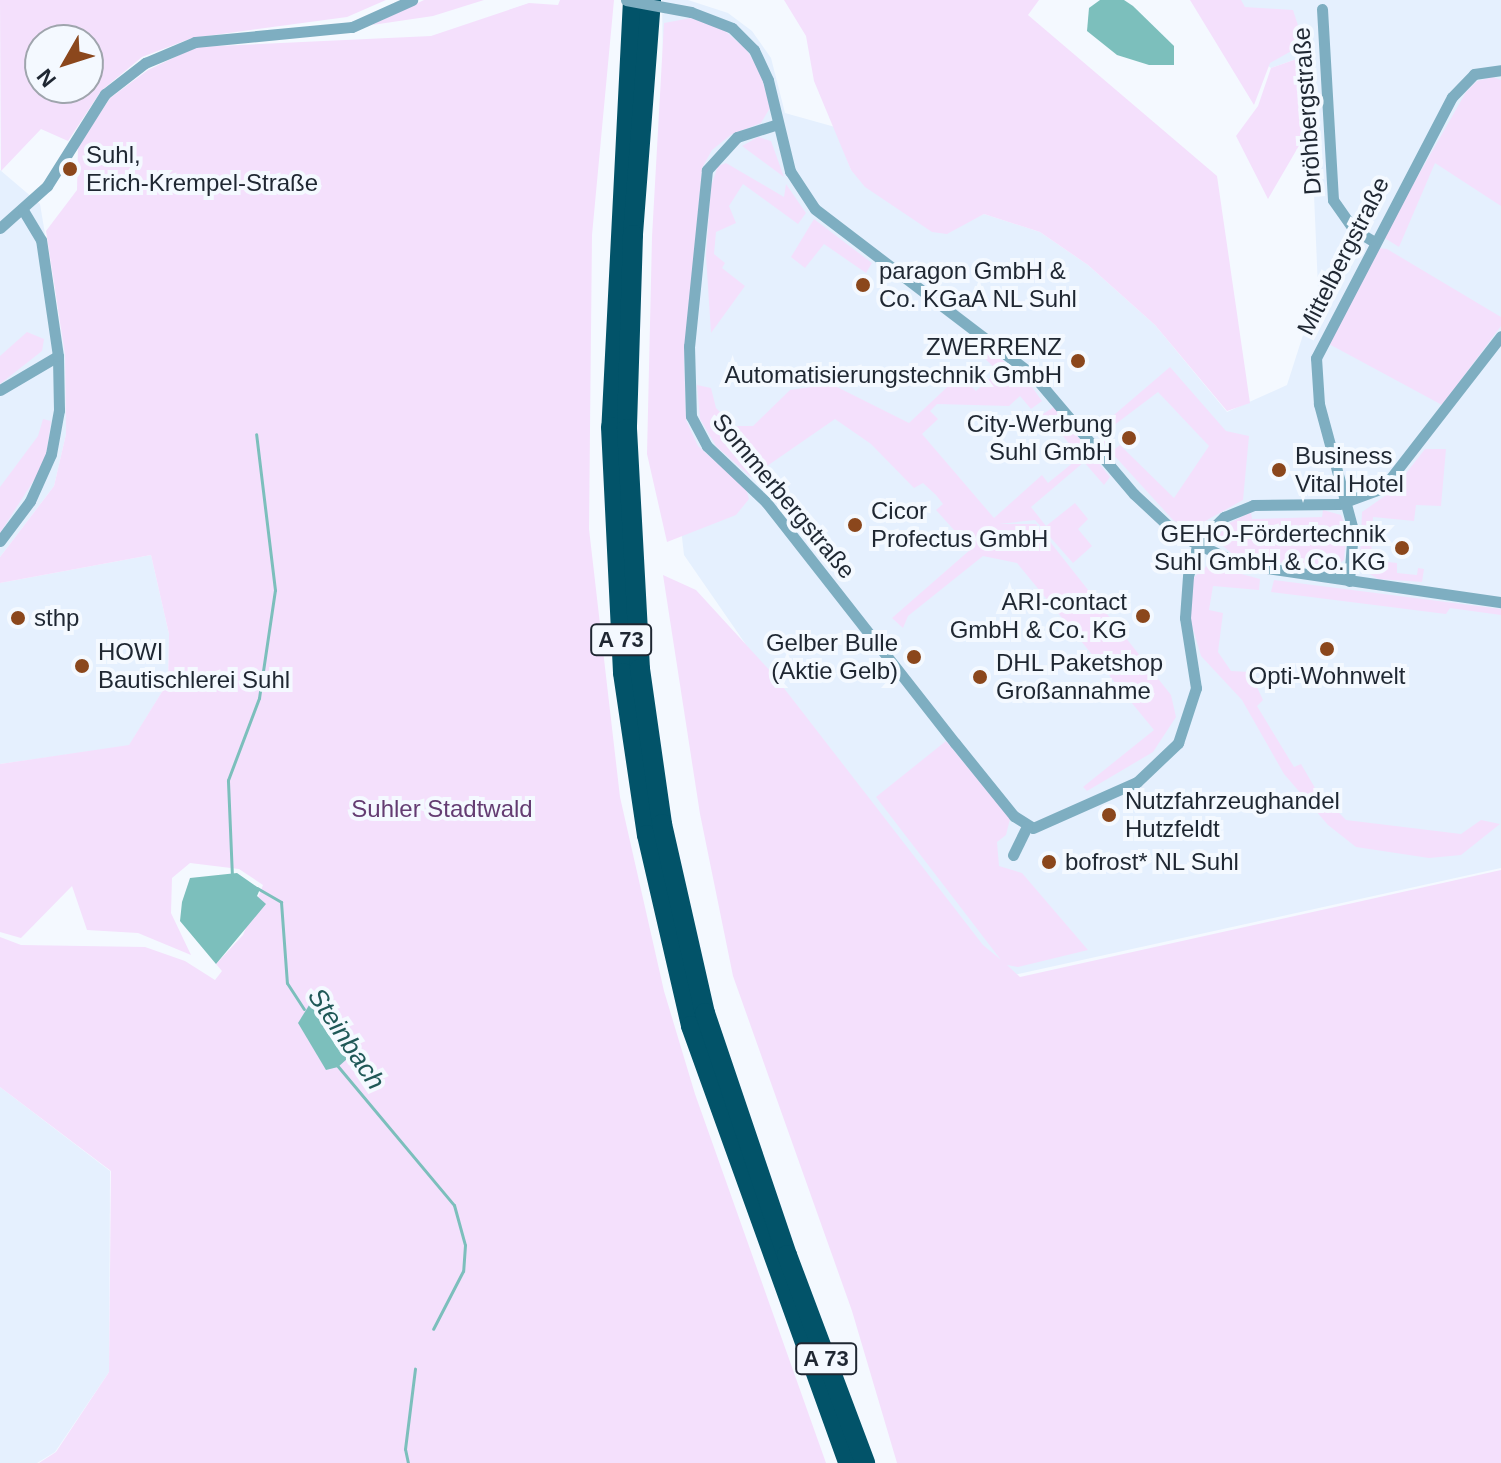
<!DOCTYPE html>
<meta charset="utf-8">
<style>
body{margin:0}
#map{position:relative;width:1501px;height:1463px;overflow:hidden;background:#f4f9ff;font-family:Arial,sans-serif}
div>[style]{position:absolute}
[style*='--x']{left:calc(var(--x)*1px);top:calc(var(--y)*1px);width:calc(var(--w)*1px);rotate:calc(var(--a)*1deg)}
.built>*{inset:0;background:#e5f0fe}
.green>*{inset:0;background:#f4e0fc}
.water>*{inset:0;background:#7cbfbc}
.stream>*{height:3px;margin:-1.5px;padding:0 1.5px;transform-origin:1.5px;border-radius:1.5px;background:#7cbfbc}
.street>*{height:11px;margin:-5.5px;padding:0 5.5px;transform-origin:5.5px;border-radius:5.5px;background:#7eaec1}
.highway>*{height:20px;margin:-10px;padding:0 10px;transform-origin:10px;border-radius:10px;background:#025369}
.street-bridge>*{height:11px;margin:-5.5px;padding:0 5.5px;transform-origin:5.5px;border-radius:5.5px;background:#7eaec1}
.dots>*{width:22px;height:22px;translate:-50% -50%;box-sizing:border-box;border:4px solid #f4f9ff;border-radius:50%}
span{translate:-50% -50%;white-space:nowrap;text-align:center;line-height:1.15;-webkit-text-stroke:8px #f4f9ff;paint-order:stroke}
.shield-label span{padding:2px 6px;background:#f4f9ff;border:2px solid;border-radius:6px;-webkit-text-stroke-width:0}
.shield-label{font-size:22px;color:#1f2732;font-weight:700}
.street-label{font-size:24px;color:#1f2732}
.poi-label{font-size:24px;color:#1f2732}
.left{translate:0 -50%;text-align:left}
.right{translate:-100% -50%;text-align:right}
.park-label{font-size:24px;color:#643c72}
.water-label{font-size:26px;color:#1f5857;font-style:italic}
.north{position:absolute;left:24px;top:24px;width:80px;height:80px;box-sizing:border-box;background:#f4f9ff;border:2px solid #9fa5ad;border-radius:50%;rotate:231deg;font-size:22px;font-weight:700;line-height:32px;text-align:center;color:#1f2732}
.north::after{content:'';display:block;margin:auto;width:28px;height:36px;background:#8b471c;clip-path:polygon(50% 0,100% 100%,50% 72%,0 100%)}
</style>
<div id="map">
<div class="built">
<div style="clip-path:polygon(662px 0,688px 0,728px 13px,752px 31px,771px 58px,785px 113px,835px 127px,851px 170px,967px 222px,984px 214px,1040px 232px,1088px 265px,1155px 325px,1227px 412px,1287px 385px,1318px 288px,1308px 55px,1271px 68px,1223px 32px,1215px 0,1501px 0,1501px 868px,1000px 978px,836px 775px,684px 555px,669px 423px)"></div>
<div style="clip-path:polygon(0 170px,40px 204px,65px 355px,66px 434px,54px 486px,0 557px)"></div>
<div style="clip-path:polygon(151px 555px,169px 634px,168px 682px,129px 746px,0 764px,0 583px)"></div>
<div style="clip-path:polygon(0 1087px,110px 1171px,109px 1372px,55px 1452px,37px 1463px,0 1463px)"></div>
</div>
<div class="green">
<div style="clip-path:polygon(evenodd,0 0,386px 0,347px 17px,192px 38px,142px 57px,101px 91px,68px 141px,41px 129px,1px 171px,0 0,40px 40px,88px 40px,88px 88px,40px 88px,40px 40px)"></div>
<div style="clip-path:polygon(424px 0,484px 0,433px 16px,372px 25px)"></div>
<div style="clip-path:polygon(560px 0,614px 0,592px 235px,589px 529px,620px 797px,664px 991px,695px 1094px,826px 1463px,39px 1463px,56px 1452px,109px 1372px,111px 1171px,0 1087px,0 937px,21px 945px,145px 947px,185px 961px,215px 980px,222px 971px,216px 964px,243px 935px,263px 885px,239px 869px,190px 863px,172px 878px,171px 913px,191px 955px,138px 933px,87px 930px,72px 886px,21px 938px,0 932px,0 764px,129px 745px,168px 682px,169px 634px,151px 555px,0 583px,0 557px,54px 486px,66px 434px,65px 355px,46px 231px,77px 190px,78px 147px,110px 98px,148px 70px,196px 47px,431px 36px,529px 3px,558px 5px)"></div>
<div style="clip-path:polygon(784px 0,1039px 0,1028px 15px,1217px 176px,1250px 403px,1227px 411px,1155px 325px,1088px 265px,1040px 232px,984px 214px,947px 234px,932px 232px,865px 187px,851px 170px,814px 81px,806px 36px)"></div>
<div style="clip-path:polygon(1190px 0,1241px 0,1245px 7px,1293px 10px,1304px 44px,1270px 63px,1254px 105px)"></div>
<div style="clip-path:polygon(691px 18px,724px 30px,746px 49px,760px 71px,770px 108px,761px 123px,732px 134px,712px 150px,702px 168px,684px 360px,686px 420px,698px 446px,746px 489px,749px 499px,736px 515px,667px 542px,647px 454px,652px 237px,664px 23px)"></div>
<div style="clip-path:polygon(1308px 55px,1311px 125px,1268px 199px,1236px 136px,1258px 106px,1271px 68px)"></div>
<div style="clip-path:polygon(1493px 77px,1501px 80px,1501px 206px,1435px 163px,1399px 247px,1383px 237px,1466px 92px,1477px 81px)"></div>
<div style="clip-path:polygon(758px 137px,771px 141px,784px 177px,742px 146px)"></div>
<div style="clip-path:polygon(726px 163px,784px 197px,786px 184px,806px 213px,798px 224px,743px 184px,729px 206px,736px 223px,716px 232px,714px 254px,725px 263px,722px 268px,745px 286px,711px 333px,706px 256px,711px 186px,718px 166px)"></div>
<div style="clip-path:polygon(814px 219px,872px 263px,866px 273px,824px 244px,805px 268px,791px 257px)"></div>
<div style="clip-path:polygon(1378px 248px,1387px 249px,1501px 317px,1501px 326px,1442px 405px,1329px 344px)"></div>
<div style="clip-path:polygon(27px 332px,44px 339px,42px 351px,0 384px,0 356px)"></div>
<div style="clip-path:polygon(990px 350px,1027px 380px,1042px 401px,1031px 409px,1020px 396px,1009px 406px,937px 404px,930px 411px,938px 419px,922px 434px,994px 518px,1042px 475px,1048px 483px,1080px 457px,1050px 420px,1043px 424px,1038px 417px,1054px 407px,1110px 477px,1104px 485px,1084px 462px,1031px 507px,1046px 526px,1075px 503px,1088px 519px,1078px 529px,1092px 546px,1073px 563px,1035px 520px,999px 524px,1036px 524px,1171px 695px,1176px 717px,1153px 752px,1087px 791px,1083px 787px,1154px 730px,1017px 563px,983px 556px,908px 616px,903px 628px,892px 618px,971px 549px,936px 510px,943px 504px,936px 495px,923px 483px,914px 488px,871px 444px,835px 419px,751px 477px,716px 446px,700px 419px,697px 385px,711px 388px,716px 408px,735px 426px,753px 426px,790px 390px,831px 384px,909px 423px,960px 375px,976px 391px,998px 371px,983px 357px)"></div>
<div style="clip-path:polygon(1170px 367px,1226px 431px,1249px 436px,1243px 500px,1191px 529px,1173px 520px,1111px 452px,1120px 445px,1174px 498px,1209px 446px,1158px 392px,1109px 429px,1113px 436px,1105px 444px,1094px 432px)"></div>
<div style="clip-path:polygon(43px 419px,51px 421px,45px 463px,0 533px,0 487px,38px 436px)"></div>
<div style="clip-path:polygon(1425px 449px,1446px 449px,1441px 506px,1416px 505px,1414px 521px,1373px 517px,1371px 560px,1397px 563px,1397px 573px,1417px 575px,1418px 568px,1424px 569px,1422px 582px,1378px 579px,1363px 570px,1360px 561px,1362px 512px,1392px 491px)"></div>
<div style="clip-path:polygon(1323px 510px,1341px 515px,1347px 530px,1344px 560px,1331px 570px,1235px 556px,1217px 541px,1224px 526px,1251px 512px,1252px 519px,1322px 517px)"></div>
<div style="clip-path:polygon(1208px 565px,1260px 579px,1259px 590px,1213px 586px,1209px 610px,1223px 613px,1218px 652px,1231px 671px,1250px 672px,1263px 700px,1257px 706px,1294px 767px,1301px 764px,1315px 788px,1346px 820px,1461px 834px,1481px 820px,1500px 824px,1461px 855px,1429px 858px,1356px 847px,1328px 825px,1284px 774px,1242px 700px,1201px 656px,1190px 619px,1192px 579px)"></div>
<div style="clip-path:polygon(663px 575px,696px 590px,773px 674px,983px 945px,1001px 960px,876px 797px,946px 741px,1010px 819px,1006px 835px,997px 842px,999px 866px,1022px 873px,1088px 950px,1018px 967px,1007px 965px,1020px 977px,1501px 870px,1501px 1463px,897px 1463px,852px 1311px,733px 976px,700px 814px)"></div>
<div style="clip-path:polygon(1274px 580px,1501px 609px,1501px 615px,1450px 608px,1446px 614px,1271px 592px)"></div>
</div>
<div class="water">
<div style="clip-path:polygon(1100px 0,1124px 0,1133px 6px,1174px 46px,1174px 65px,1149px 65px,1117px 55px,1087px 31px,1089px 8px)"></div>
<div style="clip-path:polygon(237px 873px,260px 889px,257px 896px,266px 904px,216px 964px,180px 921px,182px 902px,190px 878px)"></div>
<div style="clip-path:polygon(311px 1002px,332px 1015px,357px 1050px,338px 1067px,326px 1070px,298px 1023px)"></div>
</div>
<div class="stream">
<div style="--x:232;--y:877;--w:97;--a:-92.4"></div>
<div style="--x:228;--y:780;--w:88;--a:-69.3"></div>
<div style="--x:259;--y:698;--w:109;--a:-81.6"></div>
<div style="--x:275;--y:590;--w:157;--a:-96.9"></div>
<div style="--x:257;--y:888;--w:28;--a:30"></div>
<div style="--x:281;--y:902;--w:81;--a:85.8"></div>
<div style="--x:287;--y:983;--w:31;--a:57"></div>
<div style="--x:336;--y:1064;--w:184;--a:50.1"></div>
<div style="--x:454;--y:1205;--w:41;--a:74.6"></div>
<div style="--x:465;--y:1245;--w:26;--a:94"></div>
<div style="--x:463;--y:1271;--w:65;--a:117.3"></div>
<div style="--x:408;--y:1463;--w:14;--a:-102"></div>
<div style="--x:405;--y:1449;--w:81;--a:-82.9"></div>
</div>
<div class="street">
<div style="--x:1322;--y:9;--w:191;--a:86.7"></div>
<div style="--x:1333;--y:200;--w:35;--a:55"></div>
<div style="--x:1353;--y:229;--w:23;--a:31"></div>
<div style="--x:691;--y:12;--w:44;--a:21.3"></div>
<div style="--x:732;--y:28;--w:31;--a:45"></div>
<div style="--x:754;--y:50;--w:33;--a:65"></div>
<div style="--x:768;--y:80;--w:94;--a:76.4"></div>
<div style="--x:790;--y:171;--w:45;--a:56.7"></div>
<div style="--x:815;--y:209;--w:274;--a:37.3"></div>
<div style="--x:1033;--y:375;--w:156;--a:49.7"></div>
<div style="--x:1134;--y:494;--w:59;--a:42.9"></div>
<div style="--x:1177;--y:534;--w:69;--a:25.8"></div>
<div style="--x:1239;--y:564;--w:265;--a:8.3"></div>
<div style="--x:778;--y:124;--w:43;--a:162.4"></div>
<div style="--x:737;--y:137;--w:45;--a:132.3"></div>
<div style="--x:707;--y:170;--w:177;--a:95.8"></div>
<div style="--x:689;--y:346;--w:70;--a:88.4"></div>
<div style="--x:691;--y:416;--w:34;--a:62"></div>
<div style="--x:707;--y:446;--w:81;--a:43.5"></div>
<div style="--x:766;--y:502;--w:306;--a:51.9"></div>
<div style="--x:955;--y:743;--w:94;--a:51.1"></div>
<div style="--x:1014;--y:816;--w:22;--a:32"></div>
<div style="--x:1033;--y:828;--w:114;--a:-23.9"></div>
<div style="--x:1137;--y:782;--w:57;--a:-43.6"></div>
<div style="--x:1178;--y:743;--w:58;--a:-71.9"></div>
<div style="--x:1196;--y:688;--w:71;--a:-98.9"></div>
<div style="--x:1185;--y:618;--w:42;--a:-85.9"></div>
<div style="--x:1188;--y:576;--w:30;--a:-73"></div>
<div style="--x:1197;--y:547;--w:25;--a:-50"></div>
<div style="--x:1213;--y:528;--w:16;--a:-45"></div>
<div style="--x:1224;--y:517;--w:31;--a:-22"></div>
<div style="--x:1253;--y:505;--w:86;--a:-0.7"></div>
<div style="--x:1339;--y:504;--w:47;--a:-20"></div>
<div style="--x:1383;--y:488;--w:192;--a:-52.2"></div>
<div style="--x:0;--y:228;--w:63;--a:-41.8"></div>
<div style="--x:47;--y:186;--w:109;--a:-57.8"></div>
<div style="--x:105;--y:94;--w:51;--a:-37.8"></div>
<div style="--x:145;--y:63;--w:54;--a:-22.8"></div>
<div style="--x:195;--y:42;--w:158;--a:-5.5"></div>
<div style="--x:352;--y:27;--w:66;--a:-24.2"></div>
<div style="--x:0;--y:390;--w:67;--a:-30.4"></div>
<div style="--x:0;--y:541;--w:50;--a:-53.1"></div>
<div style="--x:30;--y:501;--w:51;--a:-65.9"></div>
<div style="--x:51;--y:454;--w:45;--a:-79.7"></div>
<div style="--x:59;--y:410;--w:54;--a:-91.1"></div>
<div style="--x:58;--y:356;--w:117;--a:-98.3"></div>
<div style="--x:41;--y:240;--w:35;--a:-121"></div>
<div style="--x:1349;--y:581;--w:51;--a:-85.5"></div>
<div style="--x:1353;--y:530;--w:131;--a:-105.1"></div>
<div style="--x:1319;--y:404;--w:46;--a:-93.7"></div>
<div style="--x:1316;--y:358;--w:294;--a:-62.5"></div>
<div style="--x:1452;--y:97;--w:32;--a:-46"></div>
<div style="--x:1474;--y:74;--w:27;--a:-8"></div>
<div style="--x:1013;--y:855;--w:32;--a:-64"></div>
</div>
<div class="highway">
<div style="--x:633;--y:0;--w:428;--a:92.9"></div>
<div style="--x:611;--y:427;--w:246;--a:87.2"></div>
<div style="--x:623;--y:673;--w:164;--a:81.6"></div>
<div style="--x:647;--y:835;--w:196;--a:77"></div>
<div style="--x:691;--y:1026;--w:464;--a:70.2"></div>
<div style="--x:651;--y:0;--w:236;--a:94.4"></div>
<div style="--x:633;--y:235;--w:194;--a:91.8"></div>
<div style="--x:627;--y:429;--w:240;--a:86.9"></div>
<div style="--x:640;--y:669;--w:157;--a:81.9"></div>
<div style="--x:662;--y:824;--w:194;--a:77.2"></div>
<div style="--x:705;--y:1013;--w:256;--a:71.3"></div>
<div style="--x:787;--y:1255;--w:222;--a:69.4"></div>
</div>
<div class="street-bridge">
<div style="--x:626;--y:0;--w:66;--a:10.5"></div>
</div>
<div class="dots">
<div style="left:70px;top:169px;background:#8b471c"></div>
<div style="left:863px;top:285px;background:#8b471c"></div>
<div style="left:1078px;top:361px;background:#8b471c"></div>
<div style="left:1129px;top:438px;background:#8b471c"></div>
<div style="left:1279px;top:470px;background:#8b471c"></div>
<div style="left:855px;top:525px;background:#8b471c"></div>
<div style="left:1402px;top:548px;background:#8b471c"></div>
<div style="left:1143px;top:616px;background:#8b471c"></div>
<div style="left:18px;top:618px;background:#8b471c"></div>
<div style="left:1327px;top:649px;background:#8b471c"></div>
<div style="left:914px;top:657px;background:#8b471c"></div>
<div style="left:82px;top:666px;background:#8b471c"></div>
<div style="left:980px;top:677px;background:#8b471c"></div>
<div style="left:1109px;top:815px;background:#8b471c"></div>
<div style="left:1049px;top:862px;background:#8b471c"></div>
</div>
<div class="shield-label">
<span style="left:621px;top:640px">A 73</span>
<span style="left:826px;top:1359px">A 73</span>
</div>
<div class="street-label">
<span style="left:1307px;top:111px;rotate:-94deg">Dröhbergstraße</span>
<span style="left:1343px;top:256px;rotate:-63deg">Mittelbergstraße</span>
<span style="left:784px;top:496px;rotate:50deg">Sommerbergstraße</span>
</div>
<div class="poi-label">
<span class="left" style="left:86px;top:169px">Suhl,<br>Erich-Krempel-Straße</span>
<span class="left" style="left:879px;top:285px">paragon GmbH &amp;<br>Co. KGaA NL Suhl</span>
<span class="right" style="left:1062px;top:361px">ZWERRENZ<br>Automatisierungstechnik GmbH</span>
<span class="right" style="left:1113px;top:438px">City-Werbung<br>Suhl GmbH</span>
<span class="left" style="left:1295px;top:470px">Business<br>Vital Hotel</span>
<span class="left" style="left:871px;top:525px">Cicor<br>Profectus GmbH</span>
<span class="right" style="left:1386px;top:548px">GEHO-Fördertechnik<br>Suhl GmbH &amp; Co. KG</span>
<span class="right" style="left:1127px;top:616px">ARI-contact<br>GmbH &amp; Co. KG</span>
<span class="left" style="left:34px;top:618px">sthp</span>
<span class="right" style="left:898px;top:657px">Gelber Bulle<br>(Aktie Gelb)</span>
<span class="left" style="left:98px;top:666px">HOWI<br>Bautischlerei Suhl</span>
<span class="left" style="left:996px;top:677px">DHL Paketshop<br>Großannahme</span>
<span style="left:1327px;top:676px">Opti-Wohnwelt</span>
<span class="left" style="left:1125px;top:815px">Nutzfahrzeughandel<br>Hutzfeldt</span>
<span class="left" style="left:1065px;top:862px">bofrost* NL Suhl</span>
</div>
<div class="park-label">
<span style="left:442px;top:809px">Suhler Stadtwald</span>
</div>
<div class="water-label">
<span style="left:346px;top:1039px;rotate:56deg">Steinbach</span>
</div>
<div class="north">N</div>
</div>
